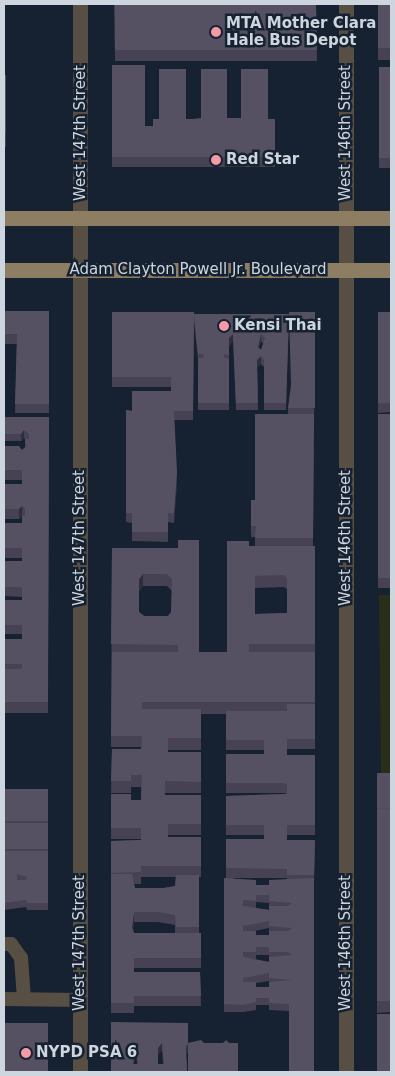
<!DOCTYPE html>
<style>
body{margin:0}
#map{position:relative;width:395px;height:1076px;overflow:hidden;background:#162231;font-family:"DejaVu Sans",sans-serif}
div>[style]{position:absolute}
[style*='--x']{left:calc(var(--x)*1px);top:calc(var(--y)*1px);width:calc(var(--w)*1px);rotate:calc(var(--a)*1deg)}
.green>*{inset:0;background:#292e19}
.lane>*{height:14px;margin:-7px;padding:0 7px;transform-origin:7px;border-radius:7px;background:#574f43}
.street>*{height:15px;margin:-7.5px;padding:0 7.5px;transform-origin:7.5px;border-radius:7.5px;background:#574f43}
.primary>*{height:15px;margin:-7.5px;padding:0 7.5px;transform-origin:7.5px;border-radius:7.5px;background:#8c7d63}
.wall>*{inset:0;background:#474154}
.shaded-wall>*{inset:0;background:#2d2e3f}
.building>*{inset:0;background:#555162}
.dots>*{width:14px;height:14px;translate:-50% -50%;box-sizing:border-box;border:2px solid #162231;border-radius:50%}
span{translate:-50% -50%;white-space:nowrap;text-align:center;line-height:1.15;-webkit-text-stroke:5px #162231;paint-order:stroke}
.poi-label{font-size:15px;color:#cdd5df;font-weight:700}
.left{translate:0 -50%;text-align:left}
.street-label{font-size:15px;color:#cdd5df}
.frame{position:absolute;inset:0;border:5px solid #cdd5df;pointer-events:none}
</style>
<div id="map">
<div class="green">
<div style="clip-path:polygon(379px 595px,391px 595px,391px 773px,381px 773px)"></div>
</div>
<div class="lane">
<div style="--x:4;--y:944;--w:7;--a:0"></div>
<div style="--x:11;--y:944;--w:17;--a:54"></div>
<div style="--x:21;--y:958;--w:41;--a:85.8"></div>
<div style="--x:4;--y:999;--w:76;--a:0.8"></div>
</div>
<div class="street">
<div style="--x:346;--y:4;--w:1068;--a:90"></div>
<div style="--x:80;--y:1072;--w:1068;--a:-90"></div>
</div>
<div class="primary">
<div style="--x:4;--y:218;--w:387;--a:0"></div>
<div style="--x:4;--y:270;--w:387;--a:0"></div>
</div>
<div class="wall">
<div style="clip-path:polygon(114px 4px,316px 4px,317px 61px,115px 61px)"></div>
<div style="clip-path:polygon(378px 4px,391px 4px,391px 60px,378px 60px)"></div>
<div style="clip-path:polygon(112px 65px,145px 126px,153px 126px,186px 119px,275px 119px,275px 167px,112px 167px)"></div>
<div style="clip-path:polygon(379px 67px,391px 67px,391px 168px,379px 168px)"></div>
<div style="clip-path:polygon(4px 75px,6px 75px,6px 147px,4px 147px)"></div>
<div style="clip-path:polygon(4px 311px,49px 311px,49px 413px,15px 413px,17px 344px,4px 344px)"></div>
<div style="clip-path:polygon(evenodd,112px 312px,194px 314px,289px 314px,286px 410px,264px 410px,264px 367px,261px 364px,257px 367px,258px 410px,236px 410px,233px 341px,229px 346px,229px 410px,198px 410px,198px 360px,194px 321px,193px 420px,174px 420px,177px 482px,174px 523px,168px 522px,168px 542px,132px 541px,132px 523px,126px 522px,126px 410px,132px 411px,171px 391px,171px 387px,112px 387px,112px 312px,261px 341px,263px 344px,261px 350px,259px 348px,261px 341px)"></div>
<div style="clip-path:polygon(evenodd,315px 312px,313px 546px,315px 546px,315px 749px,287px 749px,287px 755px,315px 755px,315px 835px,287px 835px,287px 840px,315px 840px,314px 885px,289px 1011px,269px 1010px,269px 1005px,256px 1005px,256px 1010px,243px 1012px,224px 1012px,224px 878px,226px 878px,226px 839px,264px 839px,264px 835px,226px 835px,226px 796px,287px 794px,283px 793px,226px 793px,226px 754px,264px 754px,264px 750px,226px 750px,226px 714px,201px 714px,201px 750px,168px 750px,168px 752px,201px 752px,201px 793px,165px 793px,165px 795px,201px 795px,201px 835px,168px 835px,168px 837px,201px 837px,201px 877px,199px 877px,199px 933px,201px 933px,201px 968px,134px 968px,134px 972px,200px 972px,201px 1006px,134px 1006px,134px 1013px,111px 1013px,111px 841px,141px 840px,141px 839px,111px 839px,111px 794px,131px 800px,141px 800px,141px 787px,131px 787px,131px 793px,111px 793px,112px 749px,141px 749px,141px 747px,111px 747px,112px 548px,178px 548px,199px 652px,227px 652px,249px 546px,255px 546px,255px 537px,251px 537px,251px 526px,255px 500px,288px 414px,288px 408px,315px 312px,143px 586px,167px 586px,172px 591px,171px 612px,168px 616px,144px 616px,139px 612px,139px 591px,143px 586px,315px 312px,284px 587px,287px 589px,287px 613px,255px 614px,255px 588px,284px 587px,315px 312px,141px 877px,176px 877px,175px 886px,164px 888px,135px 888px,134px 884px,141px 884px,141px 877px,315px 312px,232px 878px,287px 878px,287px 879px,269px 885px,256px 885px,232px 878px,315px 312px,256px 902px,269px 903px,269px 910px,256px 908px,256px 902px,315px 312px,134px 922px,158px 922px,175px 925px,175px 933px,134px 933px,133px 929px,134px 922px,315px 312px,269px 928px,269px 935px,256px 935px,254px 931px,269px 928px,315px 312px,256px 955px,269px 955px,269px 962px,252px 959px,256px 959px,256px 955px,315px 312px,269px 981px,269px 987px,256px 987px,256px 983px,269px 981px)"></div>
<div style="clip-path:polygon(378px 312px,391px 312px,391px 412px,378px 413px)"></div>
<div style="clip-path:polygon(378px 414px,391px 414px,391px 588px,378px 588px)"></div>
<div style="clip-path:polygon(4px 417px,49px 417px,48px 713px,4px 713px,4px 639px,22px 639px,22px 634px,4px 634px,4px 600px,22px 600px,22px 597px,4px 596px,4px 561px,22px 561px,22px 558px,4px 558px,4px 523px,22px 523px,22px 516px,19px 519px,4px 519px,4px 484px,22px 484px,22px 480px,4px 480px,4px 446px,22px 450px,25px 447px,25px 439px,24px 438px,21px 441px,4px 441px)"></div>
<div style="clip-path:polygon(377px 773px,391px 773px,391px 1012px,377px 1013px)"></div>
<div style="clip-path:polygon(4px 789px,48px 789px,48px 910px,27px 910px,26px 907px,4px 910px)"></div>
<div style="clip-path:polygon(evenodd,111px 1022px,188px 1043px,229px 1043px,188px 1051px,186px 1055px,187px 1072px,111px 1072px,111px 1022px,136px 1050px,137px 1064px,134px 1064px,136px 1050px,111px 1022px,162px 1050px,163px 1064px,158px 1064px,158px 1055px,162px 1050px)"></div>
</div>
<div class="shaded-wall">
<div style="clip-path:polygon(233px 334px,233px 341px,229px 346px,229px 338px)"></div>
<div style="clip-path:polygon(261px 334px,261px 341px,258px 354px,258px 347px)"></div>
<div style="clip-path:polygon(261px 356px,261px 364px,257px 367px,257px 360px)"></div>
<div style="clip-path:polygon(24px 430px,24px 438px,21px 441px,21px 434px)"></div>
<div style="clip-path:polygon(177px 472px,177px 482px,174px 523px,174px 513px)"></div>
<div style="clip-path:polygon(22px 506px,22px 516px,19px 519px,19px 509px)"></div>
<div style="clip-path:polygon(143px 574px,143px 586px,139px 591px,139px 579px)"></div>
<div style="clip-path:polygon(134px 912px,134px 922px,132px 936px,132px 927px)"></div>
<div style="clip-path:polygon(136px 1043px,136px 1050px,133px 1071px,133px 1064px)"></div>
<div style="clip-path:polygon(162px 1043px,162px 1050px,158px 1055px,158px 1048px)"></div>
<div style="clip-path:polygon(188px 1043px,188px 1050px,186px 1055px,186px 1048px)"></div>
</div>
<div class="building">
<div style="clip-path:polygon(115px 4px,316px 4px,317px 50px,115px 50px)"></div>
<div style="clip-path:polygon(378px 4px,391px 4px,391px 48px,378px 48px)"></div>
<div style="clip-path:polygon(112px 65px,145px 65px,145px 126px,153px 126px,153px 119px,159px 119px,159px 69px,186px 69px,186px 119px,193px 119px,201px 118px,201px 69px,227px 69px,227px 118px,241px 118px,241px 69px,268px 69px,268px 119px,275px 119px,275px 157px,112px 157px)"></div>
<div style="clip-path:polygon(379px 67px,391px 67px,391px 158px,379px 158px)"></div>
<div style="clip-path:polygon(4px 75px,6px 75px,6px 133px,4px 133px)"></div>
<div style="clip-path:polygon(4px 311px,49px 311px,49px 404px,15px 404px,17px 334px,4px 334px)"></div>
<div style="clip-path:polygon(112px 312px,194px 312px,193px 411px,174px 411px,177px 472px,174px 513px,168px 513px,168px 532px,132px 532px,132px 513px,126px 513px,126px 410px,132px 411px,132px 391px,171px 391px,171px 377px,112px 377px)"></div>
<div style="clip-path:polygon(289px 312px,315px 312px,315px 408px,288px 408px,291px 385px)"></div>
<div style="clip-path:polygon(378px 312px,391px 312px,391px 403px,378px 403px)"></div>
<div style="clip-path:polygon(evenodd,194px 314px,289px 314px,286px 403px,264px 403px,264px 360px,261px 356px,257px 360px,258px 403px,236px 403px,233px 334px,229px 338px,229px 355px,224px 354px,224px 358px,229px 358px,229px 403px,198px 403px,198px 358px,204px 358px,203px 354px,198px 354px,194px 314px,261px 334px,265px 338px,261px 350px,258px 347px,261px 334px)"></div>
<div style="clip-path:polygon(255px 414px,314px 414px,313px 538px,255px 538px,256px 526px,251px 526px,251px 500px,255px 500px)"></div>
<div style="clip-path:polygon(378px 414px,391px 414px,391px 578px,378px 578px)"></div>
<div style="clip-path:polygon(4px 417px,49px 417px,49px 442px,49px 439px,29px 439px,29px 434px,24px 430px,21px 434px,4px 434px)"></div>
<div style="clip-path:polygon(25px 439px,49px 439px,48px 669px,22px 669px,22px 664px,4px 664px,4px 639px,22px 639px,22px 625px,4px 625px,4px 600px,22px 600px,22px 587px,4px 587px,4px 561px,22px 561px,22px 548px,4px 548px,4px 523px,22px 523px,22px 516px,25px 516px,25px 508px,22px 506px,19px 509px,4px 509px,4px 484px,22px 484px,22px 470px,4px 470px,4px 446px,19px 446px,22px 450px,26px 447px)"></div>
<div style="clip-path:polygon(evenodd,178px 540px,199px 540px,199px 652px,227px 652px,227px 541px,249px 541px,249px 546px,315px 546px,315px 644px,249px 644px,249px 652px,315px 652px,315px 702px,142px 702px,142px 709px,201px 709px,201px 738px,168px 738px,168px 752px,201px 752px,201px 782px,165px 781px,165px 795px,201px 795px,201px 824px,168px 824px,168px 837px,201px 837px,201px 866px,141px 866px,141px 872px,111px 873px,111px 841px,141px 840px,141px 828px,111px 828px,111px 794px,131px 794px,131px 800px,141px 800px,142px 775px,131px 775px,131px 781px,111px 781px,112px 749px,141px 749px,142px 736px,111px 736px,112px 652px,178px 652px,178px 645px,111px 644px,112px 548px,178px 548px,178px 540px,143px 574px,167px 574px,172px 579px,171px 612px,168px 616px,144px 616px,139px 612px,139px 579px,143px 574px,178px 540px,284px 575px,287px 578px,287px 613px,255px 614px,255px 576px,284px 575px)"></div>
<div style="clip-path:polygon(4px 669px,48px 669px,48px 702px,4px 702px)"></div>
<div style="clip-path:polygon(287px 704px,315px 704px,315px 739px,287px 739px,287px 755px,315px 755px,315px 825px,287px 825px,287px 840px,315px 840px,314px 875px,287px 875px,287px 869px,226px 868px,226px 839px,264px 839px,264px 825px,226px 825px,226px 796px,287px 794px,287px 784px,283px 783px,226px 783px,226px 754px,264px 754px,264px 740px,226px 740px,226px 711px,287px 711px)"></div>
<div style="clip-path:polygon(377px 773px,391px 773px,391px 809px,377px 808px)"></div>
<div style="clip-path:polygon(4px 789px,48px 789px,48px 821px,4px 821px)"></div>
<div style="clip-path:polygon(377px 808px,391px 809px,391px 1001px,377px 1001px)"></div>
<div style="clip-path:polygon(4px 823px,48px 823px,48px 849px,4px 849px)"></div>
<div style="clip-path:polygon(evenodd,4px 851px,48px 851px,48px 903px,27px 903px,26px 900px,4px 903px,4px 851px,17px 874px,27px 877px,26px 880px,17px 880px,17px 874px)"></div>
<div style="clip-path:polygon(111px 874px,132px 874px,135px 888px,164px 888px,175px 886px,176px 875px,199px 875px,199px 927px,176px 927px,175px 915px,158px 912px,134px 912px,132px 927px,134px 933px,201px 933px,201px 958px,134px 958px,134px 972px,200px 972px,201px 996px,134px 996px,134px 1003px,111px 1003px)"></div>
<div style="clip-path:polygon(evenodd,224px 878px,256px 880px,256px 885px,269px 885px,269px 880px,314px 878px,314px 1002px,289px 1002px,289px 1004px,269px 1003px,269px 998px,256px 998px,256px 1002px,243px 1005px,224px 1004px,224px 878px,256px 895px,269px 895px,269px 901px,292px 903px,288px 906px,269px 906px,269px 910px,243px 906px,243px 900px,256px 901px,256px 895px,224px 878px,269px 921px,269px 926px,292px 928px,288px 931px,269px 931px,269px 935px,256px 935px,256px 931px,243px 931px,243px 926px,269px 921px,224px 878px,256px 947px,269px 947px,269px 952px,288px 952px,292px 955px,269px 957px,269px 962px,243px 957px,243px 952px,256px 952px,256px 947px,224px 878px,269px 973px,269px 978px,292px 980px,269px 982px,269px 987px,256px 987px,256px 982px,243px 982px,243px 978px,269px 973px)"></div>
<div style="clip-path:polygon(289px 1002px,314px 1002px,314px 1072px,289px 1072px)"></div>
<div style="clip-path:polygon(377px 1014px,391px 1014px,391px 1072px,377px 1072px)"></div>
<div style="clip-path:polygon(evenodd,111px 1022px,188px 1023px,188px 1043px,186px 1048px,187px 1072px,163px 1072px,163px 1071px,159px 1071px,159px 1072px,138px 1072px,138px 1071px,133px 1071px,133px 1072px,111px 1072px,111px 1022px,136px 1043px,138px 1064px,133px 1064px,136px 1043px,111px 1022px,162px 1043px,164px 1064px,158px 1064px,158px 1048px,162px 1043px)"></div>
<div style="clip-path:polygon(4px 1023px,48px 1023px,48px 1072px,4px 1072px)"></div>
<div style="clip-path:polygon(201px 1040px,204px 1043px,223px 1043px,226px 1040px,229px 1043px,238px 1043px,238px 1072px,188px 1072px,188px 1043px)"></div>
</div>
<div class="dots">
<div style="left:216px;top:32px;background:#f49aa6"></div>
<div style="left:216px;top:160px;background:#f49aa6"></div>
<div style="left:224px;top:326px;background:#f49aa6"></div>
<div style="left:26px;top:1053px;background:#f49aa6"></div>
</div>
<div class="poi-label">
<span class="left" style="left:226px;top:32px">MTA Mother Clara<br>Hale Bus Depot</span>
<span class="left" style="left:226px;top:160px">Red Star</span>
<span class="left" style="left:234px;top:326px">Kensi Thai</span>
<span class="left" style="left:36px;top:1053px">NYPD PSA 6</span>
</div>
<div class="street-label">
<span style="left:81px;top:133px;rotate:-90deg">West 147th Street</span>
<span style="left:346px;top:133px;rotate:-90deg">West 146th Street</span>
<span style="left:198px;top:270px">Adam Clayton Powell Jr. Boulevard</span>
<span style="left:80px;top:538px;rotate:-90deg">West 147th Street</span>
<span style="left:346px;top:538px;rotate:-90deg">West 146th Street</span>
<span style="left:80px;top:943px;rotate:-90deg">West 147th Street</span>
<span style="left:346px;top:943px;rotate:-90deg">West 146th Street</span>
</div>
<div class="frame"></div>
</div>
